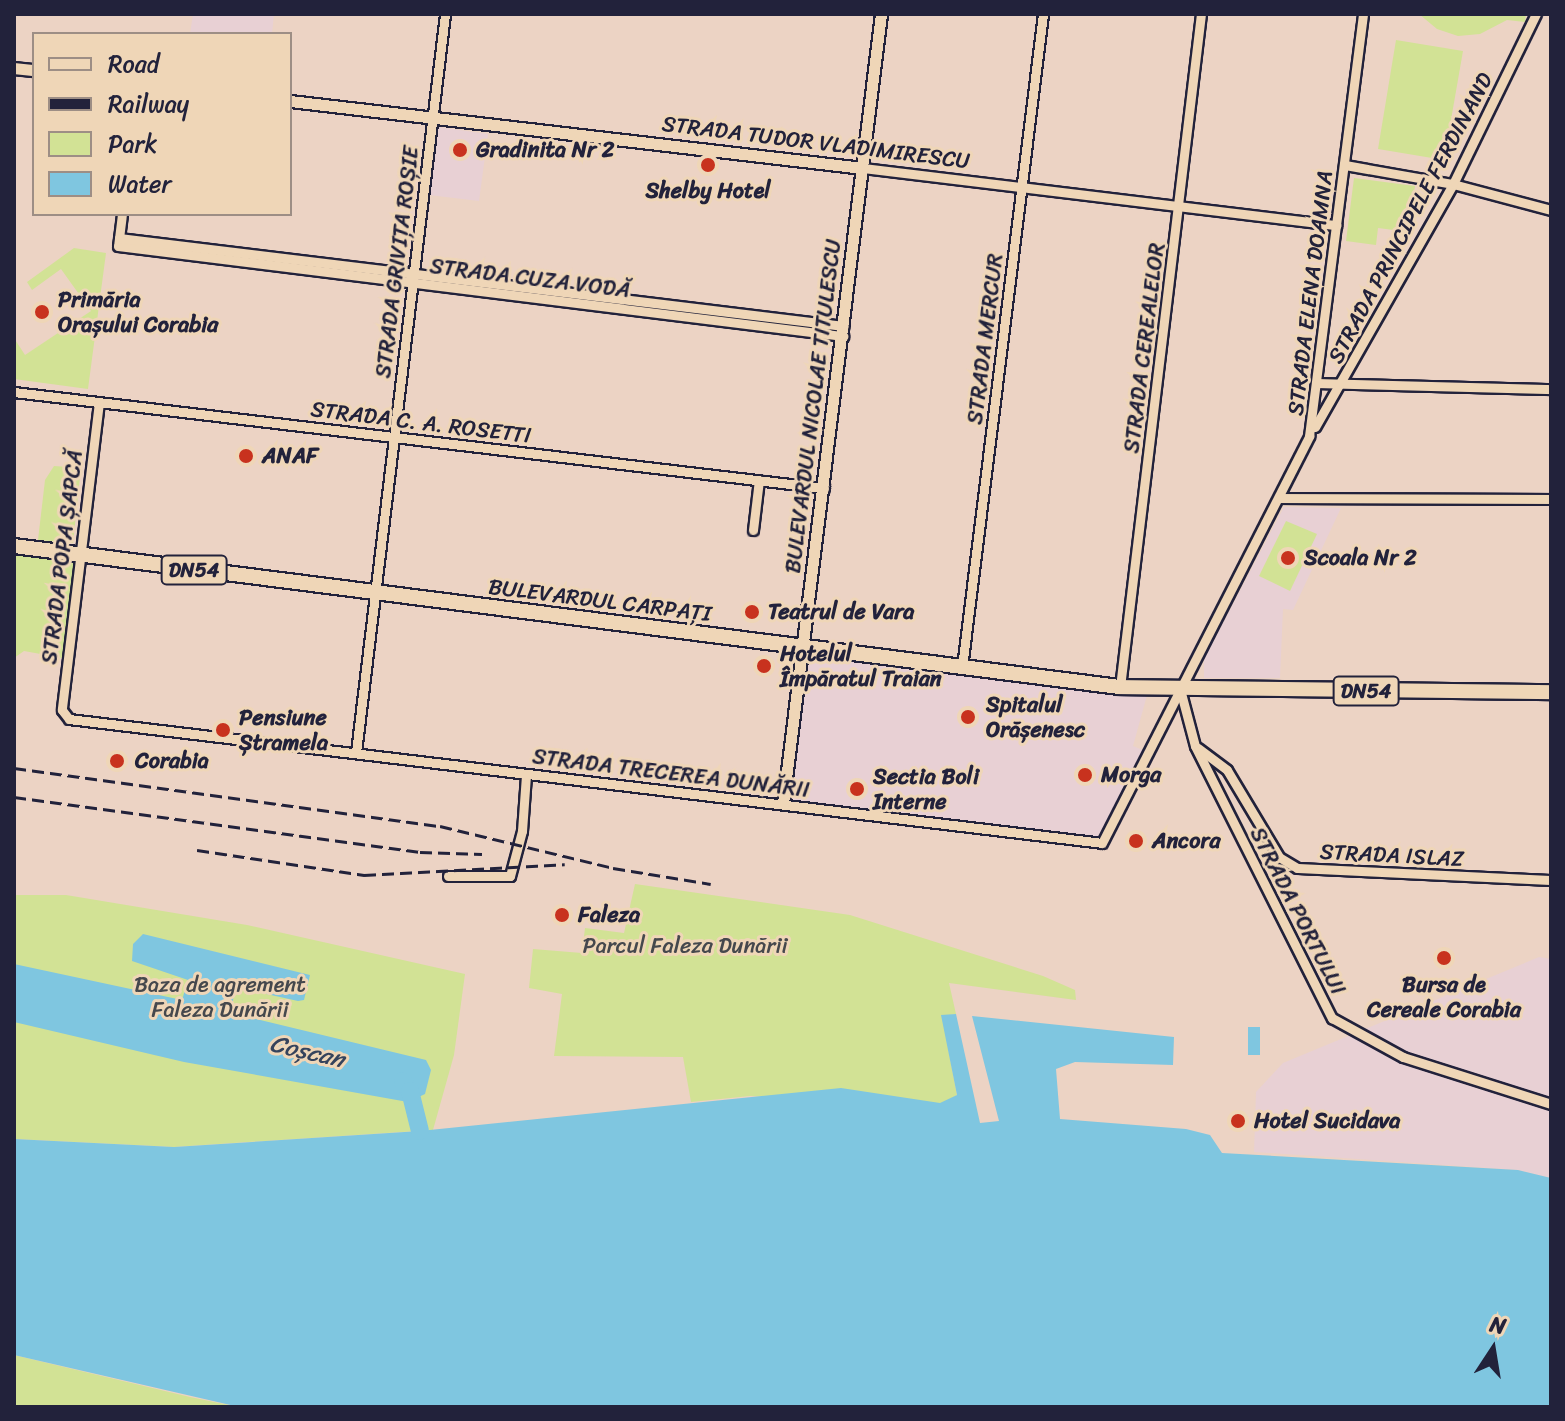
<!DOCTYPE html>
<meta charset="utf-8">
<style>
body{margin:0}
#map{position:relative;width:1565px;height:1421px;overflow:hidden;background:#ecd3c4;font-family:Sriracha,sans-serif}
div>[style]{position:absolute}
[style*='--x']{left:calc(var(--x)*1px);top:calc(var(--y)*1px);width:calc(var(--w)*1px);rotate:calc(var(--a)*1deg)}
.built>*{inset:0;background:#e8d0d4}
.green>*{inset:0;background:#d2e295}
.water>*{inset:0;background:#7fc6e0}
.river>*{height:18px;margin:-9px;padding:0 9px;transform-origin:9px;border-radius:9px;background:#7fc6e0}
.roads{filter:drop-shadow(2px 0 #22223b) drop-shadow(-2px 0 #22223b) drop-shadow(0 2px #22223b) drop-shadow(0 -2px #22223b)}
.minor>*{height:9px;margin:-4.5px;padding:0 4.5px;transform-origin:4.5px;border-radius:4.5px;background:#efd6b7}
.tertiary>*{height:11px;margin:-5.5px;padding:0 5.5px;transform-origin:5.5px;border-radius:5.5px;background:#efd6b7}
.primary>*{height:14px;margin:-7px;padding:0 7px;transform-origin:7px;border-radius:7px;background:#efd6b7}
.rail>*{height:3px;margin-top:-1.5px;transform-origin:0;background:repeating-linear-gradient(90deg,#22223b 0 12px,transparent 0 18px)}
.dots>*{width:22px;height:22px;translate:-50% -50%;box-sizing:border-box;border:4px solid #efd6b7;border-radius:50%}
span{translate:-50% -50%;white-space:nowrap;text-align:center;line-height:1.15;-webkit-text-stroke:6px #efd6b7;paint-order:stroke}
.shield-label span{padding:2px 6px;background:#efd6b7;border:2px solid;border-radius:6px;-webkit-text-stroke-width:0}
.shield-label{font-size:20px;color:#22223b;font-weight:700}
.street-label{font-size:22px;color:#22223b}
.poi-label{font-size:22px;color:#22223b;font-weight:700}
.left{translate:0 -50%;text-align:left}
.park-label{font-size:22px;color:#45484d}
.water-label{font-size:24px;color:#35435c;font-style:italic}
.frame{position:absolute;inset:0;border:16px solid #22223b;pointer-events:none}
.legend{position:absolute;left:32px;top:32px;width:260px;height:184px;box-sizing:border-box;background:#efd6b7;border:2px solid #9d8e85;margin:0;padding:10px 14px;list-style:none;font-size:24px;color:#22223b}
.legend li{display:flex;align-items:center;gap:16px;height:40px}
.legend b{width:40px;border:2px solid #9d8e85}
.north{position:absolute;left:1453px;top:1309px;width:80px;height:80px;-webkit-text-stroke:6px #efd6b7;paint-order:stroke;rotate:12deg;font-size:22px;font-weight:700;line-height:32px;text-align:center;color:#22223b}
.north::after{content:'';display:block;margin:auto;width:28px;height:36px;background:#22223b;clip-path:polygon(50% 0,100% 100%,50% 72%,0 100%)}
</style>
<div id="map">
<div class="built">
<div style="clip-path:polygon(193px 14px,274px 14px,272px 34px,190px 34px)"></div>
<div style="clip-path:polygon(438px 127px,488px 134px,479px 201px,429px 195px)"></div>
<div style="clip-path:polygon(1284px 507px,1341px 508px,1293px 610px,1283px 609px,1280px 678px,1204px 678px,1204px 659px)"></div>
<div style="clip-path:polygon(803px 648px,1149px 688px,1133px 746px,1150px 753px,1102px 843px,783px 803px)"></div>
<div style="clip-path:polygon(1539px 957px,1551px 959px,1551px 1178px,1518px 1170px,1254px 1152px,1256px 1092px,1283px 1063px)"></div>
</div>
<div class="green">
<div style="clip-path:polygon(1419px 14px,1526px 14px,1525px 22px,1507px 20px,1480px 34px,1458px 36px,1437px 29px)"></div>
<div style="clip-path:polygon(1396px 40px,1463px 51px,1444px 160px,1378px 149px)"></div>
<div style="clip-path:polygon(1354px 178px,1415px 186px,1409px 232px,1378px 228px,1376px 245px,1346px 241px)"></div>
<div style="clip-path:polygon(74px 248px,106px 253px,88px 389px,14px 379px,14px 338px,25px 355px,91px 311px,61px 269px,32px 290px,27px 282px)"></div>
<div style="clip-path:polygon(54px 466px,81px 468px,73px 543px,38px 540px,45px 480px)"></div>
<div style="clip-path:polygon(1286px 521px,1317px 534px,1290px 591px,1259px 576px)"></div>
<div style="clip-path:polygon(14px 546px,80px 555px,68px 659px,24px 651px,14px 658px)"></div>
<div style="clip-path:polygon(635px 884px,850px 915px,1043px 976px,1075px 990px,1076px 1000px,949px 983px,956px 1014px,942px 1016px,957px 1095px,937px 1107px,750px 1096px,691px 1102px,683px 1057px,554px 1056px,562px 994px,529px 988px,533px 949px,582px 953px,585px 928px,624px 933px)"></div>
<div style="clip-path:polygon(14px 895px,66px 895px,247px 925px,465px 974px,454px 1055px,433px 1130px,174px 1147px,14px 1139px)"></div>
<div style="clip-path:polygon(14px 1355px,190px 1397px,239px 1407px,14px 1407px)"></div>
</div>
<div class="water">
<div style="clip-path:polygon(143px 934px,310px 975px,304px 1000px,298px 1001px,235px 987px,231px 1013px,426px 1060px,431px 1070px,425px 1094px,408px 1102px,184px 1062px,14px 1022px,14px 964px,182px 1000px,188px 980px,132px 961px,133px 944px)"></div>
<div style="clip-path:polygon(956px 1014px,980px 1123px,999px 1121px,972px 1016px,1174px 1037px,1173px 1065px,1075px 1062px,1056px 1069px,1060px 1119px,1186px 1129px,1210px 1135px,1222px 1153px,1518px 1170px,1551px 1178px,1551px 1407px,239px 1407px,14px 1355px,14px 1139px,174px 1147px,420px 1131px,841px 1088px,940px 1103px,957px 1095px,941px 1015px)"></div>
<div style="clip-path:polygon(1248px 1027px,1260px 1027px,1260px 1055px,1248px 1055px)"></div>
</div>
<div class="river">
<div style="--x:403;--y:1081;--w:12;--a:55"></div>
<div style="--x:410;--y:1091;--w:41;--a:76"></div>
</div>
<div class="roads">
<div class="minor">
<div style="--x:1345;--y:165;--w:110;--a:10"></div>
<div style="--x:1453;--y:184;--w:101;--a:14.9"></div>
<div style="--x:863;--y:168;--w:477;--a:6.9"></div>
<div style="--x:122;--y:214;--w:32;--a:97"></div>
<div style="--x:118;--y:246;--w:731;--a:7.08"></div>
<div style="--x:119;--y:238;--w:730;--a:6.92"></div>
<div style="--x:1320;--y:383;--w:231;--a:1.5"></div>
<div style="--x:14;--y:392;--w:816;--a:6.76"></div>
<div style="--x:99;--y:402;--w:310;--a:96.9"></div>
<div style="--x:62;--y:710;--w:11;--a:52"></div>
<div style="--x:69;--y:719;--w:1040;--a:6.84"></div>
<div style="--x:1102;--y:843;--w:457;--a:-63"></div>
<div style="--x:1309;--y:436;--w:425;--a:-82.7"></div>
<div style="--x:1315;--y:427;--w:279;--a:-60.4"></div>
<div style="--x:1453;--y:184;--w:189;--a:-64"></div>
<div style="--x:1279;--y:498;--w:272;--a:0.2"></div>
<div style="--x:753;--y:530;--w:50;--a:-83.2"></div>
<div style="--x:962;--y:667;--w:658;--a:-82.93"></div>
<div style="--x:1120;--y:687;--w:678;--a:-83.14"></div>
<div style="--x:1181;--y:693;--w:55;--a:75.2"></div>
<div style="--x:1195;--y:746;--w:305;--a:63.3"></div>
<div style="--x:1332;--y:1018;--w:81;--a:28.8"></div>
<div style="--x:1403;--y:1057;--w:155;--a:17.6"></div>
<div style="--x:1198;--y:748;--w:36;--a:37"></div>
<div style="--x:1227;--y:770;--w:101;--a:59.1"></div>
<div style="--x:1279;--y:857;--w:21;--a:31"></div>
<div style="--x:1297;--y:868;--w:254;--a:2.7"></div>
<div style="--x:356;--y:752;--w:743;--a:-83.12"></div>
<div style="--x:448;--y:876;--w:62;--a:0"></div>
<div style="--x:510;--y:876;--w:47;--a:-75.1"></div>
<div style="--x:522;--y:831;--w:56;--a:-85.9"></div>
</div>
<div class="tertiary">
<div style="--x:14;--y:68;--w:20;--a:6"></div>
<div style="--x:290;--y:101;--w:577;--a:6.67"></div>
<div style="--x:783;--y:803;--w:795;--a:-82.92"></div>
</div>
<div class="primary">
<div style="--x:14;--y:546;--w:1115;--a:7.27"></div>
<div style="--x:1120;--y:687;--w:431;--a:0.7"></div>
</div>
</div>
<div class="rail">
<div style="--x:14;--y:768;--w:430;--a:7.8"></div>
<div style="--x:440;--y:826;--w:178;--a:13.6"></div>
<div style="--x:613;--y:868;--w:99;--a:9.3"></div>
<div style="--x:14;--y:797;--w:410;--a:7.7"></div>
<div style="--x:420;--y:852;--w:62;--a:1.8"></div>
<div style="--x:197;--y:850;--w:169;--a:8.5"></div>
<div style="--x:364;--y:875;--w:201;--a:-3.1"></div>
</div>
<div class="dots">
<div style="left:460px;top:150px;background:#c8321e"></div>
<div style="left:708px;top:165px;background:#c8321e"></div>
<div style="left:42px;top:312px;background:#c8321e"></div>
<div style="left:246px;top:456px;background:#c8321e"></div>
<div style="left:1288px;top:558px;background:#c8321e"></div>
<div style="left:752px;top:612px;background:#c8321e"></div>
<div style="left:764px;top:666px;background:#c8321e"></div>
<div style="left:968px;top:717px;background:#c8321e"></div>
<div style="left:223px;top:730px;background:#c8321e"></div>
<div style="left:117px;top:761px;background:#c8321e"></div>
<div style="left:1085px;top:775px;background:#c8321e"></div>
<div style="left:857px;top:789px;background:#c8321e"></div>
<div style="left:1136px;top:841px;background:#c8321e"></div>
<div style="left:562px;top:915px;background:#c8321e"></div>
<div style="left:1444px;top:958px;background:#c8321e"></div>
<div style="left:1238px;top:1121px;background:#c8321e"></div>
</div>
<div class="shield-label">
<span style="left:194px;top:570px">DN54</span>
<span style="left:1366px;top:691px">DN54</span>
</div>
<div class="street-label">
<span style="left:816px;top:142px;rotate:7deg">STRADA TUDOR VLADIMIRESCU</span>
<span style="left:1410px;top:218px;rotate:-62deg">STRADA PRINCIPELE FERDINAND</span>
<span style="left:397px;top:262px;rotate:-83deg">STRADA GRIVIȚA ROȘIE</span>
<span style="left:530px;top:278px;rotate:7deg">STRADA CUZA VODĂ</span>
<span style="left:1310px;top:293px;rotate:-83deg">STRADA ELENA DOAMNA</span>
<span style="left:985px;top:339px;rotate:-83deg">STRADA MERCUR</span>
<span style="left:1144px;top:348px;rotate:-83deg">STRADA CEREALELOR</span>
<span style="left:813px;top:406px;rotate:-83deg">BULEVARDUL NICOLAE TITULESCU</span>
<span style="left:421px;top:422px;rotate:7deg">STRADA C. A. ROSETTI</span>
<span style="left:62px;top:557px;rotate:-83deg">STRADA POPA ȘAPCĂ</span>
<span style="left:600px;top:600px;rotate:7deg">BULEVARDUL CARPAȚI</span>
<span style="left:671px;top:773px;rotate:7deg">STRADA TRECEREA DUNĂRII</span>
<span style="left:1392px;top:855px;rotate:3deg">STRADA ISLAZ</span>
<span style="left:1298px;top:911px;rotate:63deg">STRADA PORTULUI</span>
</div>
<div class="poi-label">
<span class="left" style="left:476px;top:150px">Gradinita Nr 2</span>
<span style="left:708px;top:191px">Shelby Hotel</span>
<span class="left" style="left:58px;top:312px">Primăria<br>Orașului Corabia</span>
<span class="left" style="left:262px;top:456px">ANAF</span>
<span class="left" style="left:1304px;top:558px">Scoala Nr 2</span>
<span class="left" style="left:768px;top:612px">Teatrul de Vara</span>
<span class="left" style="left:780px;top:666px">Hotelul<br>Împăratul Traian</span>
<span class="left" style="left:986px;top:717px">Spitalul<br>Orășenesc</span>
<span class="left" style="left:239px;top:730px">Pensiune<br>Ștramela</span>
<span class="left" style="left:135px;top:761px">Corabia</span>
<span class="left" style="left:1101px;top:775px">Morga</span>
<span class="left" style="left:873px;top:789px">Sectia Boli<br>Interne</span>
<span class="left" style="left:1152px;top:841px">Ancora</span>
<span class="left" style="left:578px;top:915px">Faleza</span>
<span style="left:1444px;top:997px">Bursa de<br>Cereale Corabia</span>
<span class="left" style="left:1254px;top:1121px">Hotel Sucidava</span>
</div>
<div class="park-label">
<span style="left:685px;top:946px">Parcul Faleza Dunării</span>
<span style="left:220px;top:997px">Baza de agrement<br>Faleza Dunării</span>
</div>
<div class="water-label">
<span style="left:307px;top:1052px;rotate:13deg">Coșcan</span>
</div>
<div class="frame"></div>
<ul class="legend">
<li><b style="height:10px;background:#efd6b7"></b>Road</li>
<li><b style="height:10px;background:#22223b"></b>Railway</li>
<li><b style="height:22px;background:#d2e295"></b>Park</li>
<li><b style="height:22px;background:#7fc6e0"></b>Water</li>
</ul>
<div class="north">N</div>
</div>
